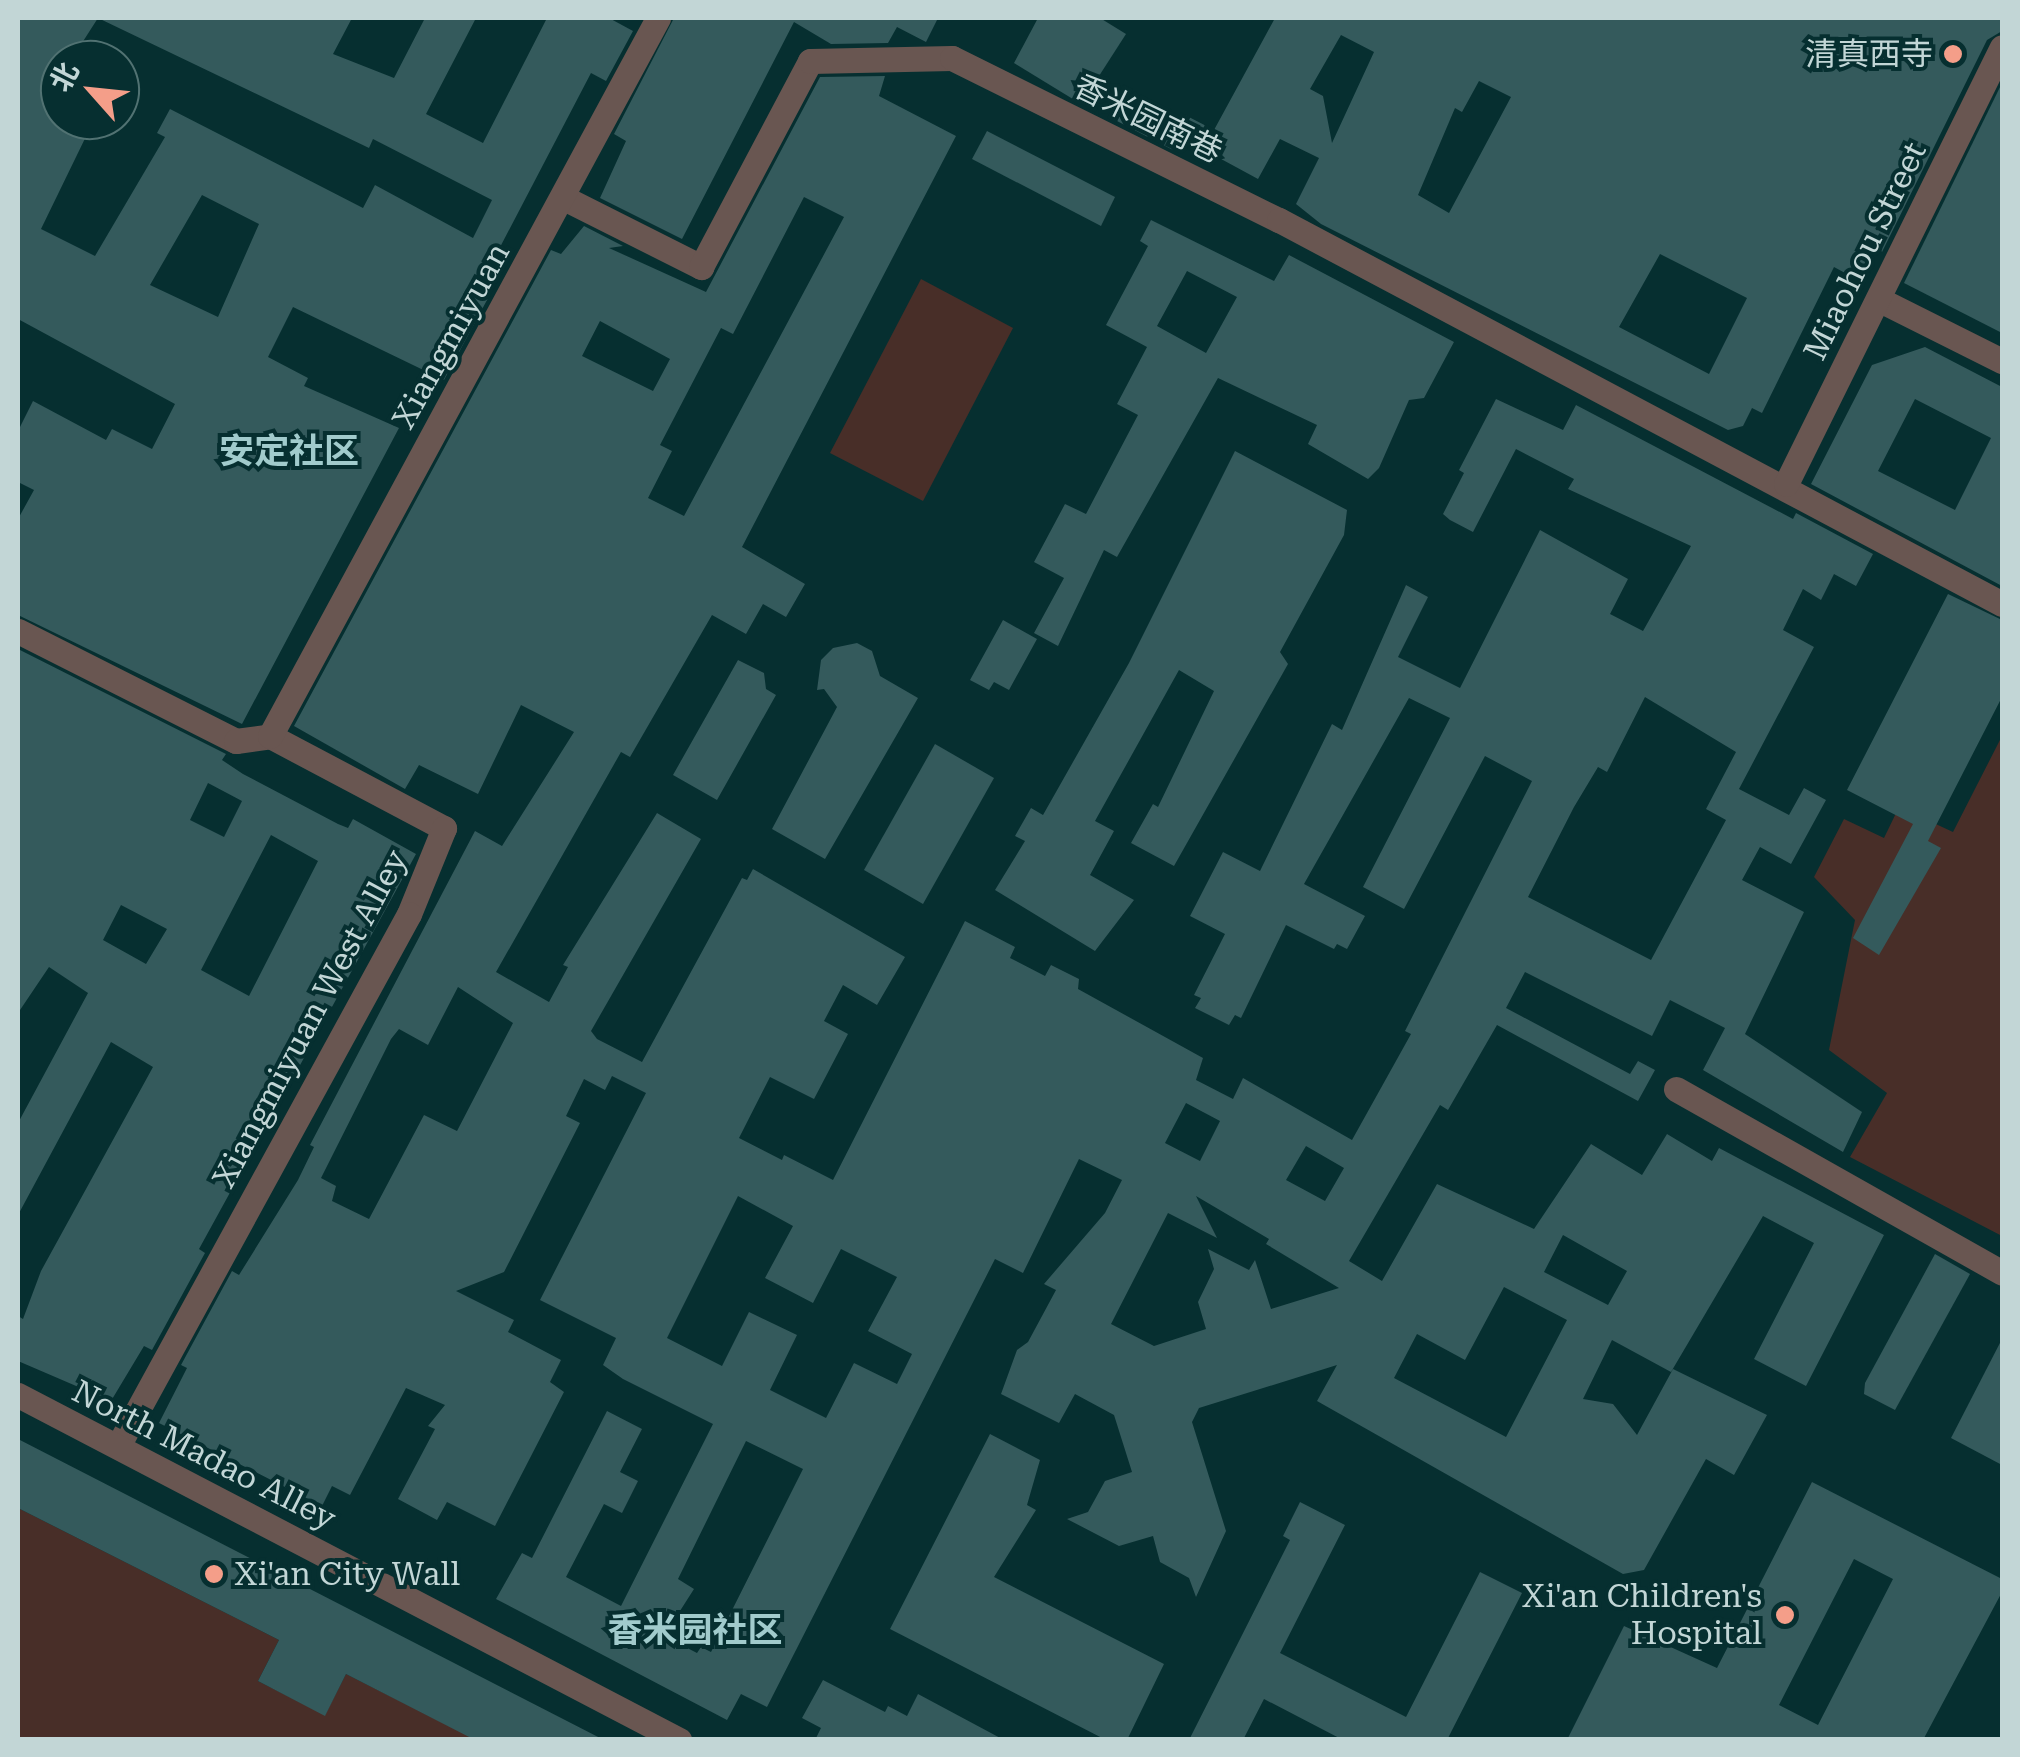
<!DOCTYPE html>
<meta charset="utf-8">
<style>
body{margin:0}
#map{position:relative;width:2020px;height:1757px;overflow:hidden;background:#062f30;font-family:"Roboto Serif","Noto Sans SC",serif}
div>[style]{position:absolute}
[style*='--x']{left:calc(var(--x)*1px);top:calc(var(--y)*1px);width:calc(var(--w)*1px);rotate:calc(var(--a)*1deg)}
.green>*{inset:0;background:#482e28}
.building>*{inset:0;background:#345a5c}
.minor>*{height:25px;margin:-12.5px;padding:0 12.5px;transform-origin:12.5px;border-radius:12.5px;background:#695651}
.dots>*{width:28px;height:28px;translate:-50% -50%;box-sizing:border-box;border:5px solid #062f30;border-radius:50%}
span{translate:-50% -50%;white-space:nowrap;text-align:center;line-height:1.15;-webkit-text-stroke:8px #062f30;paint-order:stroke}
.poi-label{font-size:32px;color:#c2d6d6}
.right{translate:-100% -50%;text-align:right}
.left{translate:0 -50%;text-align:left}
.street-label{font-size:32px;color:#c2d6d6}
.neighbourhood-label{font-size:35px;color:#a1cbcc;font-weight:700}
.frame{position:absolute;inset:0;border:20px solid #c2d6d6;pointer-events:none}
.north{position:absolute;left:40px;top:40px;width:100px;height:100px;box-sizing:border-box;background:#062f30;border:2px solid #517272;border-radius:50%;rotate:297deg;font-size:28px;font-weight:700;line-height:40px;text-align:center;color:#c2d6d6}
.north::after{content:'';display:block;margin:auto;width:35px;height:45px;background:#f49e89;clip-path:polygon(50% 0,100% 100%,50% 72%,0 100%)}
</style>
<div id="map">
<div class="green">
<div style="clip-path:polygon(921px 279px,1013px 328px,923px 501px,830px 453px)"></div>
<div style="clip-path:polygon(2002px 736px,2002px 1236px,1850px 1157px,1887px 1093px,1829px 1050px,1855px 920px,1814px 877px,1844px 819px,1884px 838px,1899px 807px,1953px 832px)"></div>
<div style="clip-path:polygon(18px 1508px,279px 1640px,258px 1681px,325px 1715px,346px 1674px,475px 1739px,18px 1739px)"></div>
</div>
<div class="building">
<div style="clip-path:polygon(evenodd,18px 18px,352px 18px,333px 54px,394px 78px,425px 18px,476px 18px,426px 114px,483px 143px,547px 18px,609px 18px,633px 31px,606px 81px,591px 73px,497px 253px,508px 261px,444px 380px,293px 307px,268px 357px,308px 378px,304px 386px,399px 428px,242px 724px,18px 615px,18px 519px,34px 490px,18px 482px,18px 431px,33px 401px,106px 440px,112px 429px,152px 449px,175px 404px,18px 319px,18px 18px,98px 18px,369px 148px,373px 139px,492px 200px,473px 238px,375px 185px,363px 208px,170px 109px,157px 133px,165px 137px,95px 256px,41px 229px,94px 120px,60px 120px,60px 50px,73px 57px,98px 18px,18px 18px,202px 195px,259px 224px,218px 317px,150px 285px,202px 195px)"></div>
<div style="clip-path:polygon(674px 18px,938px 18px,926px 42px,897px 27px,888px 43px,831px 44px,794px 22px,682px 239px,600px 198px,626px 141px,614px 134px)"></div>
<div style="clip-path:polygon(1038px 18px,1100px 18px,1126px 34px,1081px 104px,1014px 63px)"></div>
<div style="clip-path:polygon(evenodd,1275px 18px,2002px 18px,2002px 31px,1987px 40px,1882px 252px,1877px 243px,1858px 280px,1834px 267px,1762px 413px,1752px 408px,1743px 426px,1728px 430px,1321px 224px,1296px 204px,1319px 158px,1280px 139px,1258px 179px,1175px 134px,1185px 115px,1214px 130px,1275px 18px,1341px 35px,1374px 52px,1332px 143px,1323px 96px,1310px 89px,1341px 35px,1275px 18px,1479px 81px,1511px 97px,1449px 213px,1418px 195px,1455px 108px,1462px 112px,1479px 81px,1275px 18px,1660px 254px,1747px 298px,1709px 374px,1619px 327px,1660px 254px)"></div>
<div style="clip-path:polygon(evenodd,885px 76px,879px 96px,956px 136px,742px 547px,805px 584px,786px 617px,763px 604px,746px 634px,712px 615px,630px 757px,621px 752px,496px 972px,549px 1002px,568px 967px,563px 965px,657px 813px,701px 839px,591px 1031px,597px 1039px,642px 1062px,742px 878px,747px 880px,753px 869px,905px 957px,877px 1005px,843px 985px,824px 1021px,848px 1034px,814px 1099px,770px 1077px,739px 1138px,782px 1160px,784px 1155px,833px 1180px,965px 921px,1015px 947px,1010px 958px,1045px 976px,1051px 965px,1079px 979px,1078px 989px,1203px 1058px,1196px 1080px,1233px 1099px,1243px 1078px,1352px 1140px,1411px 1034px,1405px 1031px,1532px 781px,1485px 756px,1404px 909px,1363px 887px,1450px 718px,1409px 698px,1304px 884px,1365px 916px,1347px 949px,1337px 944px,1334px 949px,1286px 925px,1241px 1018px,1235px 1015px,1229px 1025px,1195px 1008px,1201px 998px,1194px 995px,1225px 934px,1190px 916px,1223px 852px,1260px 871px,1332px 724px,1342px 730px,1406px 585px,1428px 597px,1398px 657px,1460px 688px,1540px 530px,1628px 579px,1610px 614px,1643px 631px,1691px 546px,1568px 489px,1574px 479px,1516px 449px,1473px 532px,1450px 520px,1443px 514px,1464px 473px,1459px 470px,1496px 399px,1563px 430px,1576px 405px,1793px 519px,1796px 513px,1873px 554px,1856px 586px,1834px 574px,1821px 600px,1803px 589px,1783px 630px,1814px 647px,1739px 789px,1789px 815px,1804px 788px,1826px 800px,1791px 864px,1760px 847px,1742px 880px,1804px 912px,1745px 1034px,1862px 1112px,1843px 1152px,1703px 1070px,1725px 1028px,1670px 1000px,1652px 1036px,1525px 972px,1506px 1008px,1630px 1074px,1638px 1061px,1655px 1070px,1638px 1101px,1497px 1025px,1448px 1110px,1440px 1105px,1349px 1261px,1382px 1281px,1437px 1184px,1534px 1229px,1591px 1144px,1642px 1175px,1667px 1134px,1712px 1161px,1719px 1148px,1884px 1235px,1806px 1386px,1754px 1359px,1814px 1243px,1763px 1216px,1671px 1372px,1612px 1340px,1583px 1399px,1613px 1404px,1637px 1435px,1673px 1369px,1767px 1415px,1734px 1475px,1706px 1459px,1644px 1570px,1623px 1574px,1317px 1401px,1337px 1365px,1199px 1408px,1192px 1422px,1226px 1531px,1196px 1597px,1189px 1578px,1160px 1562px,1153px 1536px,1119px 1546px,1067px 1519px,1088px 1512px,1105px 1481px,1132px 1472px,1114px 1415px,1075px 1394px,1059px 1423px,1001px 1394px,1017px 1350px,1028px 1342px,1056px 1290px,1044px 1284px,1105px 1213px,1122px 1180px,1079px 1159px,1023px 1273px,995px 1259px,767px 1707px,741px 1694px,727px 1720px,496px 1599px,522px 1553px,532px 1558px,607px 1411px,642px 1429px,620px 1472px,638px 1481px,622px 1513px,604px 1504px,566px 1577px,621px 1606px,713px 1424px,623px 1379px,603px 1365px,616px 1338px,540px 1300px,646px 1093px,612px 1076px,605px 1090px,584px 1079px,566px 1116px,580px 1123px,504px 1272px,456px 1291px,514px 1320px,508px 1332px,561px 1360px,550px 1382px,564px 1392px,495px 1526px,447px 1502px,437px 1520px,398px 1499px,435px 1429px,428px 1426px,445px 1405px,406px 1388px,350px 1495px,332px 1486px,322px 1506px,159px 1423px,187px 1368px,181px 1365px,232px 1271px,239px 1275px,298px 1180px,314px 1147px,310px 1145px,475px 831px,502px 846px,574px 732px,521px 705px,478px 794px,419px 765px,405px 789px,294px 726px,551px 250px,561px 254px,584px 226px,623px 246px,609px 248px,706px 292px,820px 77px,885px 76px,804px 197px,844px 217px,684px 516px,648px 498px,672px 451px,660px 445px,721px 328px,733px 334px,804px 197px,885px 76px,600px 321px,670px 359px,653px 391px,582px 356px,600px 321px,885px 76px,1645px 697px,1736px 752px,1706px 809px,1726px 820px,1651px 960px,1528px 897px,1574px 807px,1598px 767px,1607px 772px,1645px 697px,885px 76px,458px 987px,513px 1023px,457px 1131px,424px 1115px,369px 1219px,332px 1201px,336px 1186px,321px 1178px,391px 1039px,399px 1029px,428px 1045px,458px 987px,885px 76px,1186px 1103px,1220px 1121px,1200px 1161px,1165px 1143px,1186px 1103px,885px 76px,1306px 1146px,1344px 1168px,1325px 1201px,1286px 1180px,1306px 1146px,885px 76px,738px 1196px,793px 1226px,765px 1278px,813px 1303px,841px 1249px,897px 1277px,868px 1331px,912px 1354px,897px 1384px,854px 1363px,826px 1418px,770px 1390px,797px 1335px,749px 1312px,722px 1366px,667px 1338px,738px 1196px,885px 76px,1196px 1196px,1269px 1239px,1266px 1244px,1339px 1288px,1271px 1309px,1255px 1260px,1249px 1270px,1208px 1249px,1214px 1269px,1198px 1302px,1206px 1329px,1154px 1346px,1111px 1324px,1168px 1213px,1217px 1238px,1196px 1196px,885px 76px,1563px 1235px,1627px 1271px,1608px 1305px,1544px 1272px,1563px 1235px,885px 76px,1504px 1287px,1567px 1320px,1506px 1437px,1394px 1378px,1417px 1334px,1465px 1360px,1504px 1287px,885px 76px,746px 1441px,803px 1469px,711px 1652px,701px 1647px,697px 1653px,664px 1636px,694px 1589px,678px 1579px,746px 1441px)"></div>
<div style="clip-path:polygon(2002px 83px,2002px 333px,1904px 283px)"></div>
<div style="clip-path:polygon(1121px 113px,1177px 142px,1173px 150px,1117px 121px)"></div>
<div style="clip-path:polygon(987px 131px,1115px 197px,1101px 226px,972px 159px)"></div>
<div style="clip-path:polygon(evenodd,1151px 220px,1274px 281px,1289px 255px,1454px 342px,1424px 398px,1409px 400px,1379px 468px,1368px 479px,1308px 444px,1317px 425px,1218px 378px,1117px 557px,1104px 550px,1058px 646px,1034px 633px,1064px 578px,1034px 562px,1065px 504px,1086px 514px,1138px 415px,1117px 404px,1147px 347px,1106px 325px,1148px 246px,1140px 241px,1151px 220px,1187px 271px,1237px 297px,1206px 353px,1157px 326px,1187px 271px)"></div>
<div style="clip-path:polygon(evenodd,1925px 347px,2002px 387px,2002px 586px,1811px 484px,1872px 365px,1925px 347px,1915px 399px,1991px 438px,1955px 510px,1878px 471px,1915px 399px)"></div>
<div style="clip-path:polygon(1235px 451px,1347px 510px,1344px 535px,1280px 652px,1288px 664px,1174px 866px,1131px 843px,1153px 804px,1158px 807px,1214px 691px,1179px 670px,1095px 821px,1114px 831px,1090px 875px,1134px 900px,1095px 951px,995px 890px,1025px 841px,1015px 836px,1031px 808px,1043px 815px,1129px 663px)"></div>
<div style="clip-path:polygon(1948px 594px,2002px 620px,2002px 697px,1928px 841px,1941px 848px,1879px 955px,1853px 938px,1913px 824px,1847px 790px)"></div>
<div style="clip-path:polygon(1003px 620px,1037px 639px,1009px 690px,994px 682px,989px 690px,970px 680px)"></div>
<div style="clip-path:polygon(857px 643px,872px 651px,880px 676px,918px 698px,825px 859px,772px 829px,837px 707px,824px 689px,817px 690px,821px 660px,833px 648px)"></div>
<div style="clip-path:polygon(evenodd,18px 649px,226px 754px,222px 760px,243px 774px,338px 824px,348px 828px,353px 819px,416px 854px,199px 1249px,205px 1253px,152px 1350px,144px 1346px,111px 1401px,18px 1361px,18px 1316px,23px 1319px,41px 1271px,153px 1067px,111px 1042px,18px 1215px,18px 1123px,88px 993px,49px 967px,18px 1013px,18px 649px,208px 783px,242px 801px,224px 837px,190px 820px,208px 783px,18px 649px,271px 835px,318px 861px,249px 996px,201px 970px,271px 835px,18px 649px,121px 905px,167px 929px,146px 964px,103px 940px,121px 905px)"></div>
<div style="clip-path:polygon(738px 660px,764px 673px,766px 689px,776px 695px,717px 800px,673px 775px)"></div>
<div style="clip-path:polygon(935px 744px,994px 778px,923px 904px,864px 870px)"></div>
<div style="clip-path:polygon(1935px 1254px,1970px 1274px,1895px 1410px,1864px 1394px,1865px 1383px)"></div>
<div style="clip-path:polygon(2002px 1339px,2002px 1465px,1951px 1438px)"></div>
<div style="clip-path:polygon(990px 1434px,1040px 1460px,1027px 1505px,1036px 1510px,994px 1577px,1164px 1664px,1127px 1740px,1106px 1740px,890px 1629px)"></div>
<div style="clip-path:polygon(18px 1439px,604px 1740px,475px 1740px,346px 1674px,325px 1716px,258px 1681px,279px 1640px,18px 1508px)"></div>
<div style="clip-path:polygon(evenodd,1812px 1482px,2002px 1579px,2002px 1592px,1923px 1740px,1567px 1740px,1624px 1626px,1717px 1668px,1812px 1482px,1854px 1559px,1893px 1579px,1818px 1725px,1779px 1705px,1854px 1559px)"></div>
<div style="clip-path:polygon(1300px 1502px,1345px 1525px,1280px 1653px,1406px 1717px,1480px 1572px,1522px 1593px,1447px 1740px,1343px 1740px,1264px 1699px,1243px 1740px,1189px 1740px,1290px 1540px,1283px 1536px)"></div>
<div style="clip-path:polygon(823px 1680px,885px 1712px,888px 1706px,907px 1716px,918px 1694px,1004px 1740px,815px 1740px,821px 1728px,802px 1718px)"></div>
</div>
<div class="minor">
<div style="--x:562;--y:197;--w:156;--a:26.7"></div>
<div style="--x:701;--y:267;--w:233;--a:-62.1"></div>
<div style="--x:810;--y:61;--w:142;--a:-1.2"></div>
<div style="--x:952;--y:58;--w:365;--a:26.4"></div>
<div style="--x:1279;--y:220;--w:819;--a:27.97"></div>
<div style="--x:1878;--y:299;--w:139;--a:26.6"></div>
<div style="--x:1786;--y:484;--w:487;--a:-63.7"></div>
<div style="--x:18;--y:631;--w:244;--a:26.8"></div>
<div style="--x:236;--y:741;--w:34;--a:-8"></div>
<div style="--x:270;--y:736;--w:197;--a:27.9"></div>
<div style="--x:444;--y:828;--w:93;--a:112.1"></div>
<div style="--x:409;--y:914;--w:606;--a:118.68"></div>
<div style="--x:270;--y:736;--w:816;--a:-61.61"></div>
<div style="--x:1676;--y:1089;--w:374;--a:29.4"></div>
<div style="--x:18;--y:1395;--w:746;--a:27.56"></div>
</div>
<div class="dots">
<div style="left:1953px;top:54px;background:#f49e89"></div>
<div style="left:214px;top:1574px;background:#f49e89"></div>
<div style="left:1785px;top:1615px;background:#f49e89"></div>
</div>
<div class="poi-label">
<span class="right" style="left:1933px;top:54px">清真西寺</span>
<span class="left" style="left:234px;top:1574px">Xi'an City Wall</span>
<span class="right" style="left:1762px;top:1615px">Xi'an Children's<br>Hospital</span>
</div>
<div class="street-label">
<span style="left:1148px;top:119px;rotate:26deg">香米园南巷</span>
<span style="left:1865px;top:251px;rotate:-64deg">Miaohou Street</span>
<span style="left:451px;top:336px;rotate:-61deg">Xiangmiyuan</span>
<span style="left:310px;top:1019px;rotate:-62deg">Xiangmiyuan West Alley</span>
<span style="left:204px;top:1455px;rotate:27deg">North Madao Alley</span>
</div>
<div class="neighbourhood-label">
<span style="left:289px;top:452px">安定社区</span>
<span style="left:695px;top:1631px">香米园社区</span>
</div>
<div class="frame"></div>
<div class="north">北</div>
</div>
